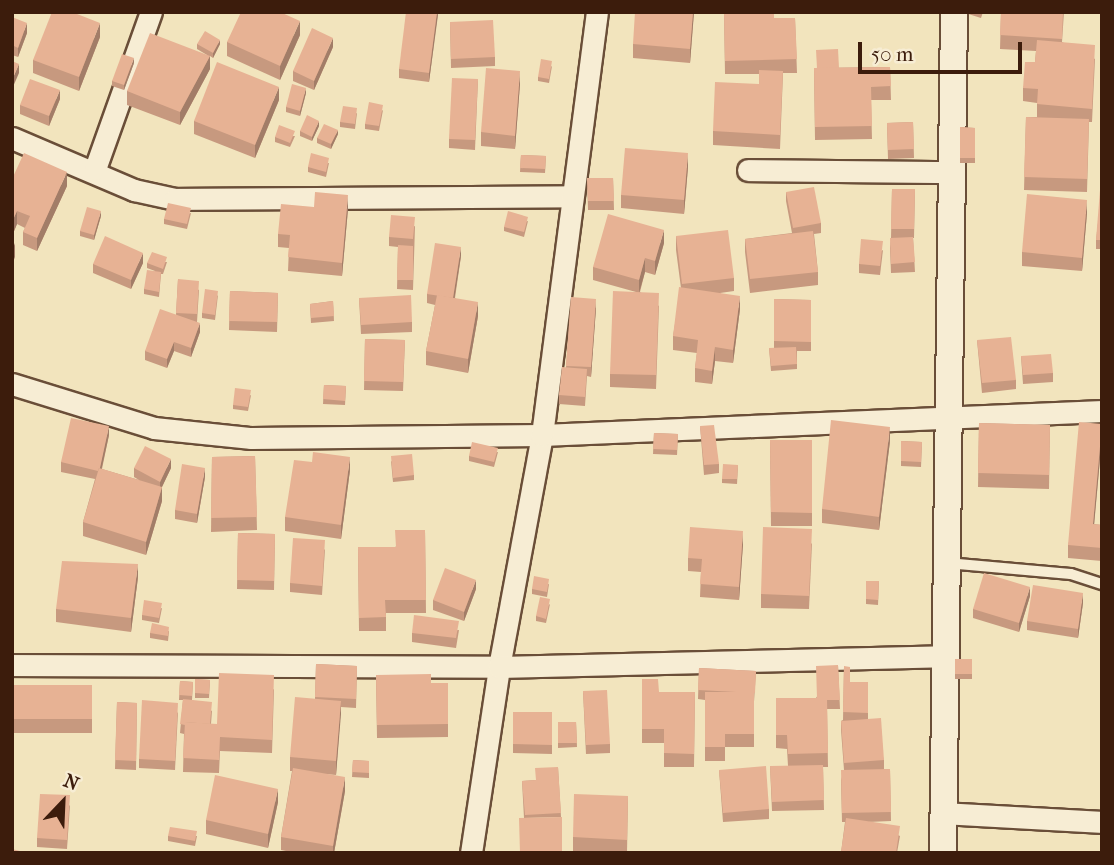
<!DOCTYPE html>
<style>
body{margin:0}
#map{position:relative;width:1114px;height:865px;overflow:hidden;background:#f2e4bd;font-family:"IM FELL French Canon",serif}
div>[style]{position:absolute}
[style*='--x']{left:calc(var(--x)*1px);top:calc(var(--y)*1px);width:calc(var(--w)*1px);rotate:calc(var(--a)*1deg)}
.roads{filter:drop-shadow(2px 0 #6a4e38) drop-shadow(-2px 0 #6a4e38) drop-shadow(0 2px #6a4e38) drop-shadow(0 -2px #6a4e38)}
.service>*{height:10px;margin:-5px;padding:0 5px;transform-origin:5px;border-radius:5px;background:#f7edd4}
.minor>*{height:21px;margin:-10.5px;padding:0 10.5px;transform-origin:10.5px;border-radius:10.5px;background:#f7edd4}
.tertiary>*{height:26px;margin:-13px;padding:0 13px;transform-origin:13px;border-radius:13px;background:#f7edd4}
.wall>*{inset:0;background:#c7997f}
.shaded-wall>*{inset:0;background:#a27d68}
.building>*{inset:0;background:#e7b294}
span{translate:-50% -50%;white-space:nowrap;text-align:center;line-height:1.15;-webkit-text-stroke:6px #f7edd4;paint-order:stroke}
.frame{position:absolute;inset:0;border:14px solid #3c1c0c;pointer-events:none}
.north{position:absolute;left:28px;top:767px;width:70px;height:70px;-webkit-text-stroke:5px #f7edd4;paint-order:stroke;rotate:23deg;font-size:19px;font-weight:700;line-height:28px;text-align:center;color:#3c1c0c}
.north::after{content:'';display:block;margin:auto;width:24px;height:32px;background:#3c1c0c;clip-path:polygon(50% 0,100% 100%,50% 72%,0 100%)}
.scale{position:absolute;left:858px;top:42px;width:164px;height:32px;box-sizing:border-box;border:4px solid #3c1c0c;border-top:0;padding-left:9px;font-size:21px;line-height:24px;white-space:nowrap;color:#3c1c0c;-webkit-text-stroke:5px #f7edd4;paint-order:stroke}
</style>
<div id="map">
<div class="roads">
<div class="service">
<div style="--x:947;--y:563;--w:124;--a:5.1"></div>
<div style="--x:1071;--y:574;--w:33;--a:18"></div>
</div>
<div class="minor">
<div style="--x:12;--y:138;--w:133;--a:23.1"></div>
<div style="--x:134;--y:190;--w:42;--a:12.4"></div>
<div style="--x:175;--y:199;--w:397;--a:-0.4"></div>
<div style="--x:95;--y:169;--w:167;--a:-70.4"></div>
<div style="--x:748;--y:170;--w:201;--a:0.6"></div>
<div style="--x:12;--y:384;--w:149;--a:17.2"></div>
<div style="--x:154;--y:428;--w:98;--a:5.9"></div>
<div style="--x:251;--y:438;--w:291;--a:-0.6"></div>
<div style="--x:542;--y:435;--w:561;--a:-2.45"></div>
<div style="--x:12;--y:665;--w:487;--a:0.2"></div>
<div style="--x:499;--y:667;--w:236;--a:-79.5"></div>
<div style="--x:542;--y:435;--w:427;--a:-82.6"></div>
<div style="--x:943;--y:813;--w:159;--a:3.2"></div>
<div style="--x:471;--y:853;--w:188;--a:-81.4"></div>
<div style="--x:499;--y:667;--w:444;--a:-1.4"></div>
</div>
<div class="tertiary">
<div style="--x:943;--y:853;--w:841;--a:-89.25"></div>
</div>
</div>
<div class="wall">
<div style="clip-path:polygon(438px 12px,429px 82px,399px 78px,399px 69px)"></div>
<div style="clip-path:polygon(694px 12px,690px 63px,633px 58px,633px 44px)"></div>
<div style="clip-path:polygon(724px 12px,774px 18px,795px 18px,797px 73px,783px 73px,780px 149px,713px 145px,713px 131px,759px 84px,759px 74px,725px 74px)"></div>
<div style="clip-path:polygon(962px 12px,983px 12px,981px 18px)"></div>
<div style="clip-path:polygon(1001px 12px,1064px 12px,1062px 42px,1095px 59px,1092px 122px,1089px 122px,1087px 192px,1024px 190px,1026px 117px,1037px 117px,1037px 103px,1023px 101px,1023px 88px,1035px 62px,1036px 51px,1000px 49px)"></div>
<div style="clip-path:polygon(12px 17px,27px 33px,18px 57px,12px 55px)"></div>
<div style="clip-path:polygon(450px 22px,495px 57px,495px 66px,451px 68px)"></div>
<div style="clip-path:polygon(300px 35px,280px 80px,227px 56px,227px 42px)"></div>
<div style="clip-path:polygon(100px 37px,79px 91px,33px 73px,33px 60px)"></div>
<div style="clip-path:polygon(197px 44px,220px 44px,213px 58px,210px 56px,210px 69px,180px 125px,127px 105px,127px 91px,207px 55px,197px 49px)"></div>
<div style="clip-path:polygon(333px 47px,314px 90px,293px 81px,293px 71px)"></div>
<div style="clip-path:polygon(134px 63px,124px 90px,112px 86px,112px 81px)"></div>
<div style="clip-path:polygon(552px 66px,549px 83px,538px 81px,538px 77px)"></div>
<div style="clip-path:polygon(890px 67px,891px 100px,871px 100px,872px 139px,815px 140px,814px 68px)"></div>
<div style="clip-path:polygon(478px 79px,475px 150px,449px 148px,449px 139px)"></div>
<div style="clip-path:polygon(520px 84px,515px 149px,481px 146px,481px 132px)"></div>
<div style="clip-path:polygon(306px 93px,300px 116px,286px 112px,286px 107px)"></div>
<div style="clip-path:polygon(60px 99px,49px 126px,20px 114px,20px 105px)"></div>
<div style="clip-path:polygon(279px 100px,255px 158px,194px 134px,194px 121px)"></div>
<div style="clip-path:polygon(383px 110px,379px 131px,365px 129px,365px 124px)"></div>
<div style="clip-path:polygon(357px 113px,355px 129px,340px 127px,340px 122px)"></div>
<div style="clip-path:polygon(913px 122px,914px 158px,888px 159px,887px 123px)"></div>
<div style="clip-path:polygon(319px 126px,312px 141px,300px 136px,300px 131px)"></div>
<div style="clip-path:polygon(960px 127px,975px 128px,975px 163px,960px 163px)"></div>
<div style="clip-path:polygon(338px 134px,331px 149px,317px 143px,317px 138px)"></div>
<div style="clip-path:polygon(295px 136px,290px 147px,275px 142px,275px 137px)"></div>
<div style="clip-path:polygon(521px 155px,546px 156px,545px 173px,520px 172px)"></div>
<div style="clip-path:polygon(329px 163px,326px 177px,308px 172px,308px 167px)"></div>
<div style="clip-path:polygon(688px 167px,684px 214px,621px 208px,621px 195px)"></div>
<div style="clip-path:polygon(587px 178px,613px 178px,614px 210px,588px 210px)"></div>
<div style="clip-path:polygon(12px 179px,67px 186px,37px 251px,23px 245px,23px 232px,25px 228px,17px 224px,12px 236px)"></div>
<div style="clip-path:polygon(892px 189px,915px 189px,914px 238px,913px 238px,915px 272px,891px 273px,890px 248px,891px 238px)"></div>
<div style="clip-path:polygon(1102px 190px,1102px 249px,1096px 249px,1096px 240px)"></div>
<div style="clip-path:polygon(786px 192px,821px 223px,821px 233px,814px 234px,818px 272px,818px 285px,750px 293px,745px 252px,745px 239px,792px 233px,786px 201px)"></div>
<div style="clip-path:polygon(314px 207px,348px 209px,342px 276px,288px 271px,289px 248px,278px 247px,278px 234px)"></div>
<div style="clip-path:polygon(191px 213px,187px 229px,164px 224px,164px 219px)"></div>
<div style="clip-path:polygon(1087px 213px,1082px 271px,1022px 266px,1022px 252px)"></div>
<div style="clip-path:polygon(101px 216px,94px 240px,80px 236px,80px 231px)"></div>
<div style="clip-path:polygon(528px 221px,524px 237px,504px 231px,504px 227px)"></div>
<div style="clip-path:polygon(415px 226px,413px 290px,397px 289px,398px 247px,389px 246px,389px 237px)"></div>
<div style="clip-path:polygon(676px 236px,734px 278px,734px 291px,720px 293px,740px 309px,733px 363px,715px 361px,712px 384px,695px 382px,695px 368px,697px 353px,673px 350px,673px 336px,681px 288px,676px 250px)"></div>
<div style="clip-path:polygon(664px 243px,655px 275px,645px 272px,640px 292px,659px 306px,656px 389px,610px 387px,610px 374px,636px 292px,593px 280px,593px 267px)"></div>
<div style="clip-path:polygon(883px 250px,880px 275px,859px 273px,859px 264px)"></div>
<div style="clip-path:polygon(461px 256px,455px 298px,478px 316px,468px 373px,426px 365px,426px 351px,435px 305px,427px 303px,427px 294px)"></div>
<div style="clip-path:polygon(167px 262px,163px 274px,161px 274px,159px 297px,144px 294px,144px 289px,155px 271px,147px 268px,147px 263px)"></div>
<div style="clip-path:polygon(143px 263px,131px 289px,93px 273px,93px 264px)"></div>
<div style="clip-path:polygon(178px 279px,199px 290px,197px 322px,200px 332px,191px 357px,174px 351px,167px 368px,145px 360px,145px 351px,176px 315px)"></div>
<div style="clip-path:polygon(230px 291px,278px 293px,277px 332px,229px 330px)"></div>
<div style="clip-path:polygon(218px 295px,215px 320px,202px 318px,202px 313px)"></div>
<div style="clip-path:polygon(571px 297px,596px 308px,591px 377px,587px 376px,585px 406px,559px 404px,559px 395px,566px 368px)"></div>
<div style="clip-path:polygon(359px 298px,412px 322px,412px 332px,361px 334px)"></div>
<div style="clip-path:polygon(774px 299px,811px 300px,811px 351px,797px 351px,797px 369px,771px 371px,769px 348px,774px 348px)"></div>
<div style="clip-path:polygon(333px 301px,334px 321px,311px 323px,310px 304px)"></div>
<div style="clip-path:polygon(365px 339px,405px 340px,403px 391px,364px 390px)"></div>
<div style="clip-path:polygon(977px 340px,1016px 380px,1016px 389px,982px 393px)"></div>
<div style="clip-path:polygon(1021px 356px,1053px 373px,1053px 382px,1023px 384px)"></div>
<div style="clip-path:polygon(324px 385px,346px 386px,345px 405px,323px 404px)"></div>
<div style="clip-path:polygon(251px 395px,248px 411px,233px 409px,233px 405px)"></div>
<div style="clip-path:polygon(979px 423px,1050px 425px,1049px 489px,978px 487px)"></div>
<div style="clip-path:polygon(700px 426px,719px 464px,719px 473px,704px 475px)"></div>
<div style="clip-path:polygon(654px 433px,678px 434px,677px 455px,653px 454px)"></div>
<div style="clip-path:polygon(109px 435px,102px 469px,139px 480px,134px 477px,134px 468px,171px 468px,162px 487px,162px 501px,146px 555px,83px 536px,83px 522px,95px 479px,61px 472px,61px 462px)"></div>
<div style="clip-path:polygon(1102px 437px,1094px 524px,1102px 525px,1102px 561px,1068px 558px,1068px 545px)"></div>
<div style="clip-path:polygon(770px 440px,812px 440px,812px 526px,771px 526px)"></div>
<div style="clip-path:polygon(890px 441px,879px 530px,822px 523px,822px 509px)"></div>
<div style="clip-path:polygon(901px 441px,922px 442px,921px 467px,901px 466px)"></div>
<div style="clip-path:polygon(498px 452px,494px 467px,469px 461px,469px 456px)"></div>
<div style="clip-path:polygon(255px 456px,257px 530px,211px 532px,212px 457px)"></div>
<div style="clip-path:polygon(391px 461px,414px 475px,414px 480px,393px 482px)"></div>
<div style="clip-path:polygon(738px 465px,737px 484px,722px 483px,722px 479px)"></div>
<div style="clip-path:polygon(350px 470px,341px 539px,285px 531px,285px 517px)"></div>
<div style="clip-path:polygon(205px 477px,197px 523px,175px 519px,175px 510px)"></div>
<div style="clip-path:polygon(425px 530px,426px 613px,386px 613px,386px 631px,359px 631px,358px 547px,395px 547px)"></div>
<div style="clip-path:polygon(238px 533px,275px 534px,274px 590px,237px 589px)"></div>
<div style="clip-path:polygon(812px 543px,809px 609px,761px 608px,761px 594px)"></div>
<div style="clip-path:polygon(743px 544px,739px 600px,700px 597px,701px 572px,688px 571px,688px 558px)"></div>
<div style="clip-path:polygon(325px 549px,322px 595px,290px 592px,290px 583px)"></div>
<div style="clip-path:polygon(138px 577px,131px 632px,56px 622px,56px 609px)"></div>
<div style="clip-path:polygon(866px 581px,879px 581px,878px 605px,866px 604px)"></div>
<div style="clip-path:polygon(549px 584px,547px 597px,532px 594px,532px 589px)"></div>
<div style="clip-path:polygon(476px 589px,464px 621px,433px 610px,433px 600px)"></div>
<div style="clip-path:polygon(1030px 596px,1019px 632px,973px 618px,973px 609px)"></div>
<div style="clip-path:polygon(1083px 603px,1078px 638px,1027px 630px,1027px 621px)"></div>
<div style="clip-path:polygon(550px 604px,546px 623px,536px 621px,536px 616px)"></div>
<div style="clip-path:polygon(162px 608px,159px 623px,142px 620px,142px 615px)"></div>
<div style="clip-path:polygon(459px 630px,456px 648px,412px 642px,412px 633px)"></div>
<div style="clip-path:polygon(169px 631px,168px 641px,150px 638px,150px 633px)"></div>
<div style="clip-path:polygon(955px 659px,972px 659px,972px 679px,955px 679px)"></div>
<div style="clip-path:polygon(316px 664px,357px 666px,356px 708px,341px 707px,336px 775px,325px 774px,345px 791px,334px 853px,296px 853px,281px 850px,281px 837px,292px 771px,290px 771px,290px 757px,315px 699px)"></div>
<div style="clip-path:polygon(838px 665px,840px 709px,827px 709px,828px 767px,823px 767px,824px 810px,772px 811px,770px 766px,788px 766px,787px 749px,776px 748px,776px 698px,816px 698px)"></div>
<div style="clip-path:polygon(844px 666px,850px 682px,868px 682px,868px 719px,884px 760px,884px 769px,890px 769px,891px 821px,868px 822px,900px 836px,897px 853px,841px 853px,845px 822px,842px 822px,841px 780px,844px 770px,841px 730px,841px 721px,843px 720px)"></div>
<div style="clip-path:polygon(699px 668px,756px 671px,754px 702px,754px 747px,725px 747px,725px 761px,705px 761px,705px 700px,698px 699px)"></div>
<div style="clip-path:polygon(376px 675px,431px 683px,448px 683px,448px 737px,377px 738px)"></div>
<div style="clip-path:polygon(195px 679px,210px 680px,209px 698px,195px 698px)"></div>
<div style="clip-path:polygon(642px 679px,659px 692px,695px 692px,694px 767px,664px 767px,664px 743px,642px 743px)"></div>
<div style="clip-path:polygon(180px 681px,193px 682px,192px 700px,212px 711px,211px 724px,217px 724px,274px 689px,272px 753px,220px 751px,219px 773px,183px 772px,184px 734px,180px 733px,183px 700px,179px 700px)"></div>
<div style="clip-path:polygon(12px 685px,92px 685px,92px 733px,12px 733px)"></div>
<div style="clip-path:polygon(583px 691px,610px 744px,610px 753px,586px 754px)"></div>
<div style="clip-path:polygon(117px 702px,137px 703px,136px 770px,115px 769px)"></div>
<div style="clip-path:polygon(178px 712px,175px 770px,139px 768px,139px 759px)"></div>
<div style="clip-path:polygon(513px 712px,552px 712px,552px 754px,513px 753px)"></div>
<div style="clip-path:polygon(558px 722px,576px 722px,577px 747px,558px 748px)"></div>
<div style="clip-path:polygon(353px 760px,369px 761px,369px 778px,352px 777px)"></div>
<div style="clip-path:polygon(558px 767px,561px 817px,524px 818px,522px 781px,536px 780px)"></div>
<div style="clip-path:polygon(719px 770px,769px 809px,769px 819px,723px 822px)"></div>
<div style="clip-path:polygon(628px 796px,627px 853px,573px 851px,573px 837px)"></div>
<div style="clip-path:polygon(278px 802px,268px 848px,206px 834px,206px 820px)"></div>
<div style="clip-path:polygon(70px 805px,67px 849px,37px 847px,37px 838px)"></div>
<div style="clip-path:polygon(168px 836px,197px 836px,195px 846px,168px 841px)"></div>
</div>
<div class="shaded-wall">
<div style="clip-path:polygon(437px 12px,438px 15px,429px 82px,429px 73px)"></div>
<div style="clip-path:polygon(693px 12px,694px 12px,690px 63px,690px 49px)"></div>
<div style="clip-path:polygon(300px 21px,300px 35px,280px 80px,280px 66px)"></div>
<div style="clip-path:polygon(27px 23px,27px 33px,18px 57px,18px 48px)"></div>
<div style="clip-path:polygon(100px 23px,100px 37px,79px 91px,79px 77px)"></div>
<div style="clip-path:polygon(333px 38px,333px 47px,314px 90px,314px 81px)"></div>
<div style="clip-path:polygon(220px 40px,220px 44px,213px 58px,213px 53px)"></div>
<div style="clip-path:polygon(210px 56px,210px 69px,180px 125px,180px 112px)"></div>
<div style="clip-path:polygon(134px 58px,134px 63px,124px 90px,124px 85px)"></div>
<div style="clip-path:polygon(19px 64px,19px 73px,12px 89px,12px 80px)"></div>
<div style="clip-path:polygon(520px 71px,520px 84px,515px 149px,515px 136px)"></div>
<div style="clip-path:polygon(279px 87px,279px 100px,255px 158px,255px 145px)"></div>
<div style="clip-path:polygon(306px 88px,306px 93px,300px 116px,300px 111px)"></div>
<div style="clip-path:polygon(60px 90px,60px 99px,49px 126px,49px 116px)"></div>
<div style="clip-path:polygon(319px 121px,319px 126px,312px 141px,312px 137px)"></div>
<div style="clip-path:polygon(338px 130px,338px 134px,331px 149px,331px 144px)"></div>
<div style="clip-path:polygon(688px 153px,688px 167px,684px 214px,684px 200px)"></div>
<div style="clip-path:polygon(67px 172px,67px 186px,37px 251px,37px 238px)"></div>
<div style="clip-path:polygon(348px 195px,348px 209px,342px 276px,342px 263px)"></div>
<div style="clip-path:polygon(1087px 200px,1087px 213px,1082px 271px,1082px 258px)"></div>
<div style="clip-path:polygon(17px 211px,17px 224px,12px 236px,12px 222px)"></div>
<div style="clip-path:polygon(101px 211px,101px 216px,94px 240px,94px 235px)"></div>
<div style="clip-path:polygon(664px 230px,664px 243px,655px 275px,655px 261px)"></div>
<div style="clip-path:polygon(15px 243px,15px 257px,12px 265px,12px 251px)"></div>
<div style="clip-path:polygon(461px 247px,461px 256px,453px 307px,453px 298px)"></div>
<div style="clip-path:polygon(143px 253px,143px 263px,131px 289px,131px 280px)"></div>
<div style="clip-path:polygon(645px 258px,645px 272px,639px 293px,639px 280px)"></div>
<div style="clip-path:polygon(740px 296px,740px 309px,733px 363px,733px 350px)"></div>
<div style="clip-path:polygon(596px 299px,596px 308px,591px 377px,591px 367px)"></div>
<div style="clip-path:polygon(478px 302px,478px 316px,468px 373px,468px 359px)"></div>
<div style="clip-path:polygon(200px 323px,200px 332px,191px 357px,191px 348px)"></div>
<div style="clip-path:polygon(174px 342px,174px 351px,167px 368px,167px 359px)"></div>
<div style="clip-path:polygon(715px 347px,715px 361px,712px 384px,712px 371px)"></div>
<div style="clip-path:polygon(1102px 424px,1102px 437px,1093px 537px,1093px 524px)"></div>
<div style="clip-path:polygon(109px 426px,109px 435px,99px 480px,99px 471px)"></div>
<div style="clip-path:polygon(890px 427px,890px 441px,879px 530px,879px 517px)"></div>
<div style="clip-path:polygon(350px 457px,350px 470px,341px 539px,341px 525px)"></div>
<div style="clip-path:polygon(171px 459px,171px 468px,160px 491px,160px 482px)"></div>
<div style="clip-path:polygon(205px 468px,205px 477px,197px 523px,197px 514px)"></div>
<div style="clip-path:polygon(162px 487px,162px 501px,146px 555px,146px 542px)"></div>
<div style="clip-path:polygon(743px 531px,743px 544px,739px 600px,739px 587px)"></div>
<div style="clip-path:polygon(138px 564px,138px 577px,131px 632px,131px 618px)"></div>
<div style="clip-path:polygon(476px 580px,476px 589px,464px 621px,464px 612px)"></div>
<div style="clip-path:polygon(1030px 587px,1030px 596px,1019px 632px,1019px 623px)"></div>
<div style="clip-path:polygon(1083px 593px,1083px 603px,1078px 638px,1078px 629px)"></div>
<div style="clip-path:polygon(341px 701px,341px 714px,336px 775px,336px 761px)"></div>
<div style="clip-path:polygon(345px 777px,345px 791px,334px 853px,333px 853px,333px 846px)"></div>
<div style="clip-path:polygon(278px 789px,278px 802px,268px 848px,268px 834px)"></div>
</div>
<div class="building">
<div style="clip-path:polygon(52px 12px,72px 12px,100px 23px,79px 77px,33px 60px)"></div>
<div style="clip-path:polygon(241px 12px,280px 12px,300px 21px,280px 66px,227px 42px)"></div>
<div style="clip-path:polygon(406px 12px,437px 12px,429px 73px,399px 69px)"></div>
<div style="clip-path:polygon(635px 12px,693px 12px,690px 49px,633px 44px)"></div>
<div style="clip-path:polygon(724px 12px,774px 12px,774px 18px,795px 18px,797px 59px,725px 61px)"></div>
<div style="clip-path:polygon(1001px 12px,1063px 12px,1062px 39px,1000px 35px)"></div>
<div style="clip-path:polygon(12px 17px,27px 23px,18px 48px,12px 45px)"></div>
<div style="clip-path:polygon(493px 20px,495px 57px,451px 59px,450px 22px)"></div>
<div style="clip-path:polygon(312px 28px,333px 38px,314px 81px,293px 71px)"></div>
<div style="clip-path:polygon(205px 31px,220px 40px,213px 53px,197px 44px)"></div>
<div style="clip-path:polygon(150px 33px,210px 56px,180px 112px,127px 91px)"></div>
<div style="clip-path:polygon(1037px 40px,1095px 45px,1092px 109px,1037px 104px,1038px 89px,1023px 88px,1025px 62px,1035px 62px)"></div>
<div style="clip-path:polygon(838px 49px,839px 68px,817px 68px,816px 50px)"></div>
<div style="clip-path:polygon(122px 54px,134px 58px,124px 85px,112px 81px)"></div>
<div style="clip-path:polygon(541px 59px,552px 61px,549px 79px,538px 77px)"></div>
<div style="clip-path:polygon(12px 61px,19px 64px,12px 80px)"></div>
<div style="clip-path:polygon(217px 62px,279px 87px,255px 145px,194px 121px)"></div>
<div style="clip-path:polygon(890px 67px,891px 86px,871px 87px,872px 126px,815px 127px,814px 68px)"></div>
<div style="clip-path:polygon(486px 68px,520px 71px,515px 136px,481px 132px)"></div>
<div style="clip-path:polygon(759px 70px,783px 71px,780px 135px,713px 131px,715px 82px,759px 84px)"></div>
<div style="clip-path:polygon(452px 78px,478px 79px,475px 140px,449px 139px)"></div>
<div style="clip-path:polygon(30px 79px,60px 90px,49px 116px,20px 105px)"></div>
<div style="clip-path:polygon(292px 84px,306px 88px,300px 111px,286px 107px)"></div>
<div style="clip-path:polygon(369px 102px,383px 105px,379px 126px,365px 124px)"></div>
<div style="clip-path:polygon(343px 106px,357px 108px,355px 124px,340px 122px)"></div>
<div style="clip-path:polygon(307px 115px,319px 121px,312px 137px,300px 131px)"></div>
<div style="clip-path:polygon(1026px 117px,1089px 119px,1087px 179px,1024px 177px)"></div>
<div style="clip-path:polygon(913px 122px,914px 149px,888px 150px,887px 123px)"></div>
<div style="clip-path:polygon(324px 124px,338px 130px,331px 144px,317px 138px)"></div>
<div style="clip-path:polygon(279px 125px,295px 131px,290px 143px,275px 137px)"></div>
<div style="clip-path:polygon(960px 127px,975px 128px,975px 158px,960px 158px)"></div>
<div style="clip-path:polygon(625px 148px,688px 153px,684px 200px,621px 195px)"></div>
<div style="clip-path:polygon(24px 153px,67px 172px,37px 238px,23px 232px,30px 216px,17px 211px,12px 222px,12px 179px)"></div>
<div style="clip-path:polygon(311px 153px,329px 158px,326px 172px,308px 167px)"></div>
<div style="clip-path:polygon(521px 155px,546px 156px,545px 169px,520px 168px)"></div>
<div style="clip-path:polygon(587px 178px,613px 178px,614px 201px,588px 201px)"></div>
<div style="clip-path:polygon(814px 187px,821px 223px,793px 228px,786px 192px)"></div>
<div style="clip-path:polygon(892px 189px,915px 189px,914px 229px,891px 229px)"></div>
<div style="clip-path:polygon(1100px 190px,1102px 190px,1102px 240px,1096px 240px)"></div>
<div style="clip-path:polygon(315px 192px,348px 195px,342px 263px,288px 257px,290px 235px,278px 234px,281px 204px,314px 207px)"></div>
<div style="clip-path:polygon(1027px 194px,1087px 200px,1082px 258px,1022px 252px)"></div>
<div style="clip-path:polygon(168px 203px,191px 208px,187px 224px,164px 219px)"></div>
<div style="clip-path:polygon(87px 207px,101px 211px,94px 235px,80px 231px)"></div>
<div style="clip-path:polygon(508px 211px,528px 217px,524px 232px,504px 227px)"></div>
<div style="clip-path:polygon(608px 214px,664px 230px,655px 261px,645px 258px,639px 280px,593px 267px)"></div>
<div style="clip-path:polygon(391px 215px,415px 217px,413px 239px,389px 237px)"></div>
<div style="clip-path:polygon(728px 230px,734px 278px,682px 284px,676px 236px)"></div>
<div style="clip-path:polygon(813px 231px,818px 272px,750px 279px,745px 239px)"></div>
<div style="clip-path:polygon(105px 236px,143px 253px,131px 280px,93px 264px)"></div>
<div style="clip-path:polygon(913px 237px,915px 262px,891px 264px,890px 238px)"></div>
<div style="clip-path:polygon(861px 239px,883px 241px,880px 266px,859px 264px)"></div>
<div style="clip-path:polygon(435px 243px,461px 247px,453px 298px,427px 294px)"></div>
<div style="clip-path:polygon(398px 245px,413px 246px,413px 280px,397px 280px)"></div>
<div style="clip-path:polygon(152px 252px,167px 257px,163px 269px,147px 263px)"></div>
<div style="clip-path:polygon(147px 270px,161px 272px,159px 292px,144px 289px)"></div>
<div style="clip-path:polygon(178px 279px,199px 281px,197px 314px,176px 313px)"></div>
<div style="clip-path:polygon(679px 287px,740px 296px,733px 350px,715px 347px,712px 371px,695px 368px,698px 340px,673px 336px)"></div>
<div style="clip-path:polygon(205px 289px,218px 291px,215px 315px,202px 313px)"></div>
<div style="clip-path:polygon(230px 291px,278px 293px,277px 322px,229px 321px)"></div>
<div style="clip-path:polygon(613px 291px,659px 293px,656px 375px,610px 374px)"></div>
<div style="clip-path:polygon(411px 295px,412px 322px,361px 325px,359px 298px)"></div>
<div style="clip-path:polygon(437px 295px,478px 302px,468px 359px,426px 351px)"></div>
<div style="clip-path:polygon(571px 297px,596px 299px,591px 367px,566px 366px)"></div>
<div style="clip-path:polygon(774px 299px,811px 300px,811px 342px,774px 341px)"></div>
<div style="clip-path:polygon(333px 301px,334px 316px,311px 318px,310px 304px)"></div>
<div style="clip-path:polygon(160px 309px,200px 323px,191px 348px,174px 342px,167px 359px,145px 351px)"></div>
<div style="clip-path:polygon(1011px 337px,1016px 380px,982px 383px,977px 340px)"></div>
<div style="clip-path:polygon(365px 339px,405px 340px,403px 382px,364px 381px)"></div>
<div style="clip-path:polygon(796px 347px,797px 364px,771px 366px,769px 348px)"></div>
<div style="clip-path:polygon(1051px 354px,1053px 373px,1023px 375px,1021px 356px)"></div>
<div style="clip-path:polygon(562px 367px,587px 369px,585px 397px,559px 395px)"></div>
<div style="clip-path:polygon(324px 385px,346px 386px,345px 401px,323px 399px)"></div>
<div style="clip-path:polygon(235px 388px,251px 390px,248px 407px,233px 405px)"></div>
<div style="clip-path:polygon(71px 418px,109px 426px,100px 468px,99px 468px,98px 471px,61px 462px)"></div>
<div style="clip-path:polygon(831px 420px,890px 427px,879px 517px,822px 509px)"></div>
<div style="clip-path:polygon(1079px 422px,1102px 424px,1093px 524px,1102px 525px,1102px 548px,1068px 545px)"></div>
<div style="clip-path:polygon(979px 423px,1050px 425px,1049px 475px,978px 473px)"></div>
<div style="clip-path:polygon(714px 425px,719px 464px,704px 465px,700px 426px)"></div>
<div style="clip-path:polygon(654px 433px,678px 434px,677px 450px,653px 449px)"></div>
<div style="clip-path:polygon(770px 440px,812px 440px,812px 513px,771px 512px)"></div>
<div style="clip-path:polygon(901px 441px,922px 442px,921px 462px,901px 461px)"></div>
<div style="clip-path:polygon(472px 442px,498px 448px,494px 462px,469px 456px)"></div>
<div style="clip-path:polygon(145px 446px,171px 459px,160px 482px,134px 468px)"></div>
<div style="clip-path:polygon(313px 452px,350px 457px,341px 525px,285px 517px,294px 460px,312px 462px)"></div>
<div style="clip-path:polygon(412px 454px,414px 475px,393px 478px,391px 456px)"></div>
<div style="clip-path:polygon(255px 456px,257px 517px,211px 518px,212px 457px)"></div>
<div style="clip-path:polygon(182px 464px,205px 468px,197px 514px,175px 510px)"></div>
<div style="clip-path:polygon(723px 464px,738px 465px,737px 479px,722px 479px)"></div>
<div style="clip-path:polygon(99px 468px,162px 487px,146px 542px,83px 522px)"></div>
<div style="clip-path:polygon(690px 527px,743px 531px,739px 587px,700px 584px,702px 559px,688px 558px)"></div>
<div style="clip-path:polygon(763px 527px,812px 529px,809px 596px,761px 594px)"></div>
<div style="clip-path:polygon(395px 530px,425px 530px,426px 600px,385px 600px,386px 617px,359px 618px,358px 547px,396px 547px)"></div>
<div style="clip-path:polygon(238px 533px,275px 534px,274px 581px,237px 580px)"></div>
<div style="clip-path:polygon(293px 538px,325px 540px,322px 586px,290px 583px)"></div>
<div style="clip-path:polygon(62px 561px,138px 564px,131px 618px,56px 609px)"></div>
<div style="clip-path:polygon(445px 568px,476px 580px,464px 612px,433px 600px)"></div>
<div style="clip-path:polygon(984px 573px,1030px 587px,1019px 623px,973px 609px)"></div>
<div style="clip-path:polygon(534px 576px,549px 579px,547px 592px,532px 589px)"></div>
<div style="clip-path:polygon(866px 581px,879px 581px,878px 600px,866px 599px)"></div>
<div style="clip-path:polygon(1033px 585px,1083px 593px,1078px 629px,1027px 621px)"></div>
<div style="clip-path:polygon(540px 597px,550px 599px,546px 619px,536px 616px)"></div>
<div style="clip-path:polygon(144px 600px,162px 603px,159px 618px,142px 615px)"></div>
<div style="clip-path:polygon(414px 615px,459px 621px,456px 638px,412px 633px)"></div>
<div style="clip-path:polygon(152px 623px,169px 627px,168px 636px,150px 633px)"></div>
<div style="clip-path:polygon(955px 659px,972px 659px,972px 674px,955px 674px)"></div>
<div style="clip-path:polygon(316px 664px,357px 666px,356px 699px,315px 697px)"></div>
<div style="clip-path:polygon(838px 665px,840px 700px,827px 700px,827px 698px,817px 698px,816px 666px)"></div>
<div style="clip-path:polygon(844px 666px,850px 667px,850px 682px,868px 682px,868px 713px,843px 712px)"></div>
<div style="clip-path:polygon(699px 668px,756px 671px,755px 693px,698px 690px)"></div>
<div style="clip-path:polygon(219px 673px,274px 675px,272px 740px,220px 737px,219px 760px,183px 758px,185px 722px,217px 724px)"></div>
<div style="clip-path:polygon(431px 674px,431px 683px,448px 683px,448px 724px,377px 725px,376px 675px)"></div>
<div style="clip-path:polygon(195px 679px,210px 680px,209px 694px,195px 693px)"></div>
<div style="clip-path:polygon(642px 679px,658px 679px,659px 692px,695px 692px,694px 754px,664px 753px,664px 729px,642px 729px)"></div>
<div style="clip-path:polygon(180px 681px,193px 682px,192px 696px,179px 695px)"></div>
<div style="clip-path:polygon(12px 685px,92px 685px,92px 719px,12px 719px)"></div>
<div style="clip-path:polygon(607px 690px,610px 744px,586px 745px,583px 691px)"></div>
<div style="clip-path:polygon(705px 692px,754px 692px,754px 734px,725px 734px,725px 747px,705px 747px)"></div>
<div style="clip-path:polygon(295px 697px,341px 701px,336px 761px,290px 757px)"></div>
<div style="clip-path:polygon(776px 698px,827px 698px,828px 753px,788px 754px,787px 735px,776px 735px)"></div>
<div style="clip-path:polygon(183px 699px,212px 702px,210px 724px,185px 722px,185px 725px,180px 724px)"></div>
<div style="clip-path:polygon(142px 700px,178px 703px,175px 761px,139px 759px)"></div>
<div style="clip-path:polygon(117px 702px,137px 703px,136px 761px,115px 760px)"></div>
<div style="clip-path:polygon(513px 712px,552px 712px,552px 745px,513px 744px)"></div>
<div style="clip-path:polygon(881px 718px,884px 760px,844px 763px,841px 721px)"></div>
<div style="clip-path:polygon(558px 722px,576px 722px,577px 743px,558px 743px)"></div>
<div style="clip-path:polygon(353px 760px,369px 761px,369px 773px,352px 772px)"></div>
<div style="clip-path:polygon(823px 765px,824px 800px,772px 802px,770px 766px)"></div>
<div style="clip-path:polygon(766px 766px,769px 809px,723px 813px,719px 770px)"></div>
<div style="clip-path:polygon(558px 767px,561px 813px,525px 815px,522px 781px,536px 780px,535px 768px)"></div>
<div style="clip-path:polygon(293px 768px,345px 777px,333px 846px,281px 837px)"></div>
<div style="clip-path:polygon(890px 769px,891px 812px,842px 813px,841px 770px)"></div>
<div style="clip-path:polygon(215px 775px,278px 789px,268px 834px,206px 820px)"></div>
<div style="clip-path:polygon(40px 794px,70px 795px,67px 840px,37px 838px)"></div>
<div style="clip-path:polygon(574px 794px,628px 796px,627px 840px,573px 837px)"></div>
<div style="clip-path:polygon(562px 817px,562px 853px,520px 853px,519px 818px)"></div>
<div style="clip-path:polygon(846px 818px,900px 826px,896px 853px,849px 853px,841px 852px)"></div>
<div style="clip-path:polygon(170px 827px,197px 831px,195px 841px,168px 836px)"></div>
<div style="clip-path:polygon(12px 849px,24px 852px,24px 853px,12px 853px)"></div>
</div>
<div class="frame"></div>
<div class="north">N</div>
<div class="scale">50 m</div>
</div>
